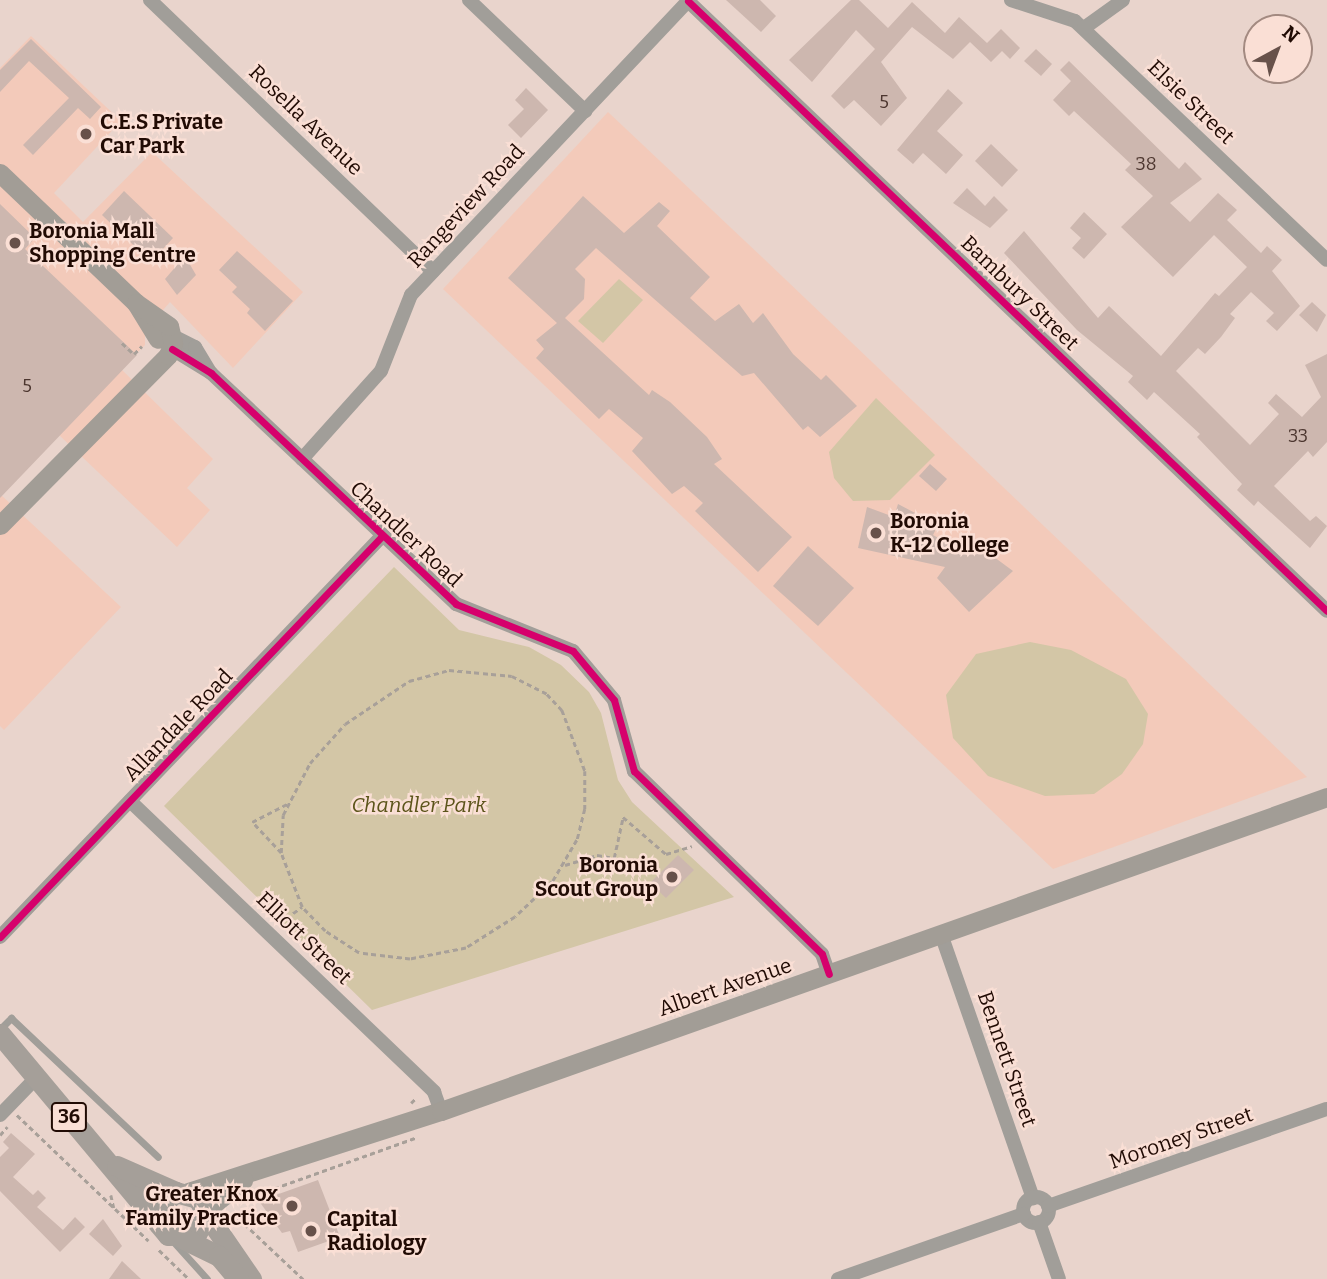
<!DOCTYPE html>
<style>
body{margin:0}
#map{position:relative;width:1327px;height:1279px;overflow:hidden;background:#e9d4cc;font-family:Bitter,serif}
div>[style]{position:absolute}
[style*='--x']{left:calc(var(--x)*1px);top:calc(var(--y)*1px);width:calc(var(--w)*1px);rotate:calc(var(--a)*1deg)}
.built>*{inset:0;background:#f3caba}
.green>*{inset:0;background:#d3c6a6}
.building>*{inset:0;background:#cdb7af}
.path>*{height:2.5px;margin-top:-1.25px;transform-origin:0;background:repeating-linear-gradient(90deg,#a8a099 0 5px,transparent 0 8.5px)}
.service>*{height:7px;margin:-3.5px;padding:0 3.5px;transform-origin:3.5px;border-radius:3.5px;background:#a19e99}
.minor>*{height:14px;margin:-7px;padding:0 7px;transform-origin:7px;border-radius:7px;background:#a19e99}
.minor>.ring{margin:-7px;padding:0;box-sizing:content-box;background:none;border:14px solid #a19e99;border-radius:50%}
.secondary>*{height:19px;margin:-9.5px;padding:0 9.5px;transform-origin:9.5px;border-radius:9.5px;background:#a29d96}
.primary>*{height:21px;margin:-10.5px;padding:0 10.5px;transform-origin:10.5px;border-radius:10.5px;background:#a59f99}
.cycleway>*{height:7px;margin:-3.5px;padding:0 3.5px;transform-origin:3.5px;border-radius:3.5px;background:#d6006c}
.dots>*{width:19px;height:19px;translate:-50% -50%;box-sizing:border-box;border:4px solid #fadfd5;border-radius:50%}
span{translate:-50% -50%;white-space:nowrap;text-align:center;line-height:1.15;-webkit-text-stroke:5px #fadfd5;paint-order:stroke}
.number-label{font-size:18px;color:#4c362f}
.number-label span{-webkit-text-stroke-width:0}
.shield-label span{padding:2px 5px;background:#fadfd5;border:2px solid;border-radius:5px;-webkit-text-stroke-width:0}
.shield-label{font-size:19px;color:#210b04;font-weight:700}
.street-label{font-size:21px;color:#210b04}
.poi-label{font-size:21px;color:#210b04;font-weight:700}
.left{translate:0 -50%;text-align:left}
.right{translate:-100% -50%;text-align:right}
.park-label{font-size:21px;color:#5c541a;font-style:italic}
.north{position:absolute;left:1243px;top:14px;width:70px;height:70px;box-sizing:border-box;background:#fadfd5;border:2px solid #a38a81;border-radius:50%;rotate:41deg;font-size:19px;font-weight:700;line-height:28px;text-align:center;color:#210b04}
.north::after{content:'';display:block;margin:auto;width:24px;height:32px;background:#67514a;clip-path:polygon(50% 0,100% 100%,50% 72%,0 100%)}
</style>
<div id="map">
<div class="built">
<div style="clip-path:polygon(31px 36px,121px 121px,54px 193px,83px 222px,152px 152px,303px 292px,233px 368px,170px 302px,145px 331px,145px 345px,121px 369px,213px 459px,187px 488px,210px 510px,177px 547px,59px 435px,0 494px,121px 607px,4px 730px,0 726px,0 68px)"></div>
<div style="clip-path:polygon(608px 112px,763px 258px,1307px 777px,1053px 869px,443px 289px)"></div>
</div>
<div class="green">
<div style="clip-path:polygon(619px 279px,643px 300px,603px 343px,578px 321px)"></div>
<div style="clip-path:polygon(876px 398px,935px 455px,890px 500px,853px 501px,834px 478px,829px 452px)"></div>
<div style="clip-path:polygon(394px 567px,459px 630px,529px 647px,561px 665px,589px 692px,601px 713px,618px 780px,632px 802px,734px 897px,372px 1010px,164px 806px)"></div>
<div style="clip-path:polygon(1030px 642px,1071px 650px,1126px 679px,1148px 714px,1143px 744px,1122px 774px,1094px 794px,1045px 796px,988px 776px,953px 738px,946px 695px,976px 654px)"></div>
</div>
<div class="building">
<div style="clip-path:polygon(726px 0,760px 0,776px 16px,761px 32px)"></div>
<div style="clip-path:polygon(851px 0,859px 0,888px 28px,912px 2px,945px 33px,959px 17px,987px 43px,1001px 29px,1020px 48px,1010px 59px,1002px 51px,991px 62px,970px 42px,953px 59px,912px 27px,881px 62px,907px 98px,881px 126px,854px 100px,844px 109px,831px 96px,875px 49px,856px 30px,812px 82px,789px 60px)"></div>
<div style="clip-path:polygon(31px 39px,101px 107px,90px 119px,78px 108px,33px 155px,23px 145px,69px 98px,29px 61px,0 92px,0 70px)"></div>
<div style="clip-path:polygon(1036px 49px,1052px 64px,1041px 76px,1024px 61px)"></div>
<div style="clip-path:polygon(1069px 61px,1179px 169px,1185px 162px,1202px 179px,1170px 203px,1190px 222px,1218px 193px,1237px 210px,1227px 220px,1261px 253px,1267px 246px,1282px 260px,1272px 271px,1300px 306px,1277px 331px,1266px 321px,1274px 313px,1251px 292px,1230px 314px,1235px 318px,1221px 337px,1205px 354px,1198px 348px,1176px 371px,1250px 445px,1279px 414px,1268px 403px,1276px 394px,1302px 417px,1321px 397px,1305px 365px,1327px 354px,1327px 442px,1313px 457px,1308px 451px,1274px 486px,1310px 521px,1316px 516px,1327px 526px,1310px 548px,1258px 501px,1254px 506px,1237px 490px,1242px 484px,1197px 437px,1200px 434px,1154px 392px,1147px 400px,1128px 382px,1133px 376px,1077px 330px,1004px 253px,1024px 231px,1098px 318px,1109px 306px,1161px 356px,1215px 293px,1219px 296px,1247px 267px,1214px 235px,1173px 277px,1121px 227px,1153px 196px,1125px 170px,1131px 164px,1074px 111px,1069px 116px,1053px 100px,1071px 81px,1060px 70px)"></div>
<div style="clip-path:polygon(526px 88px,548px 110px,521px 138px,508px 125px,524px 109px,515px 100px)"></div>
<div style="clip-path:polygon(948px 89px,963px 103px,937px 131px,963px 155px,946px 174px,923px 153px,913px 164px,897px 150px)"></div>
<div style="clip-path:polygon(991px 144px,1018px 170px,1002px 187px,975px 161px)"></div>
<div style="clip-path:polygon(967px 188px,985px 206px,994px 196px,1008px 210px,990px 228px,953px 203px)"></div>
<div style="clip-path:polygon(124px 191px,173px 238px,151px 262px,102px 215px)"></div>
<div style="clip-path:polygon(583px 196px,624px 233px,659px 202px,670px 211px,657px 226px,710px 277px,690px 298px,715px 321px,739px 304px,753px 323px,763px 313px,793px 354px,821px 380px,826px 375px,857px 406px,820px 437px,808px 426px,803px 430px,754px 373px,742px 376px,596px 248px,575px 269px,585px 279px,584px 299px,565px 318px,649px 395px,652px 390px,670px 402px,707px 437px,722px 459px,714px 464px,792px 537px,758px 572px,695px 511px,703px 503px,684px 486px,672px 494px,632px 451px,643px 438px,609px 409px,599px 419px,536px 358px,544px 349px,536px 340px,557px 323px,508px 278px)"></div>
<div style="clip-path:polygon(0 204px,35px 238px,25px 249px,137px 355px,0 498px)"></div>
<div style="clip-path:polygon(1084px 212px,1107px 234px,1084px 259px,1072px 248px,1081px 238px,1070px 228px)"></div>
<div style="clip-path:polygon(237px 251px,293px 301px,265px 331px,247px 313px,250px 309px,232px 292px,237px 287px,219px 270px)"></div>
<div style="clip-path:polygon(185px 256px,196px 275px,177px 295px,165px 279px)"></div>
<div style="clip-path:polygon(1312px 302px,1326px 315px,1317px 332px,1299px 315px)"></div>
<div style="clip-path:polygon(930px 464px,947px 479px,936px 491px,919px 476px)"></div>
<div style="clip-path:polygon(898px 504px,938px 525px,933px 535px,958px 549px,967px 537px,1013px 571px,969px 612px,937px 578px,945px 567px,858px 548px,867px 507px,894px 517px)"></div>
<div style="clip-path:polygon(808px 546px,854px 588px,818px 626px,773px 586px)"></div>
<div style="clip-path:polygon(678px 855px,694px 870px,666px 898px,650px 883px)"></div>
<div style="clip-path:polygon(11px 1133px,35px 1154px,13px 1177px,33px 1195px,38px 1190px,46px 1198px,37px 1207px,63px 1230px,75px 1217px,85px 1227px,60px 1252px,0 1191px,0 1157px,9px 1148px,3px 1142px)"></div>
<div style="clip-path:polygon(318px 1180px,340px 1237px,298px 1252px,290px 1231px,282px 1233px,259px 1201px)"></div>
<div style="clip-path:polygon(103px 1219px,122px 1246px,113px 1256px,89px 1234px)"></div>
<div style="clip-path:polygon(122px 1261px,141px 1279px,109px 1279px)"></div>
</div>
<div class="path">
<div style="--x:122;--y:343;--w:16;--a:43"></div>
<div style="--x:134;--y:354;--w:11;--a:-45"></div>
<div style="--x:449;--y:670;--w:63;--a:5.4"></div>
<div style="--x:512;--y:676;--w:39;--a:27"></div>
<div style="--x:547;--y:694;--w:22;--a:47"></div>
<div style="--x:562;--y:710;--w:65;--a:69.3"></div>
<div style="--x:585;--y:771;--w:38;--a:90"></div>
<div style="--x:585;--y:809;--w:32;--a:104"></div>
<div style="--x:577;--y:840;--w:48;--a:120.3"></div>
<div style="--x:553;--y:881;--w:52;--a:136.5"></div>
<div style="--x:515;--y:917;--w:58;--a:147.7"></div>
<div style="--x:466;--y:948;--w:57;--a:168.9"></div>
<div style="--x:410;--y:959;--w:51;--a:-173.3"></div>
<div style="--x:359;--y:953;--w:40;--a:-147.1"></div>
<div style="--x:325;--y:931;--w:33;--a:-134"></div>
<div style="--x:302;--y:907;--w:58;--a:-111.3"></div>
<div style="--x:281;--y:853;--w:38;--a:-87"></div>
<div style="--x:283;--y:815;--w:59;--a:-62.6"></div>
<div style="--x:310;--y:763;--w:52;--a:-48.1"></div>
<div style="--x:345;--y:724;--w:77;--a:-33.9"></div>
<div style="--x:409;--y:681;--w:41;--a:-15.4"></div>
<div style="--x:281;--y:853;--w:42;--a:-133.1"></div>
<div style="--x:252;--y:822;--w:42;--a:-27.2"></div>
<div style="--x:565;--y:865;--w:34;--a:-17"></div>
<div style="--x:597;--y:855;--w:17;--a:10"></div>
<div style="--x:614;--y:858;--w:42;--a:-77.6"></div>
<div style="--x:623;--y:817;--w:57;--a:40.7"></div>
<div style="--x:666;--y:854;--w:27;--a:-17"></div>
<div style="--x:279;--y:923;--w:28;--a:-35"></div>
<div style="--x:411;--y:1103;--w:7;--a:-45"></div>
<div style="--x:17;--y:1115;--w:182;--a:43.7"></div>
<div style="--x:0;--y:1135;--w:11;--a:-49"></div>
<div style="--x:111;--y:1195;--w:13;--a:77"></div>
<div style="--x:250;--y:1197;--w:178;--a:-19.7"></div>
<div style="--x:232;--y:1212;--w:98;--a:43.3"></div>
<div style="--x:159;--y:1250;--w:42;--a:44"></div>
</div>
<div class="service">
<div style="--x:0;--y:1029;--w:16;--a:-45"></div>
<div style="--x:11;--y:1018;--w:202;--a:43.4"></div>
<div style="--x:170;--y:1238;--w:55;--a:47.9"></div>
</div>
<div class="minor">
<div style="--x:150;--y:0;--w:392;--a:43.8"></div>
<div style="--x:469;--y:0;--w:161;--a:43.7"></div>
<div style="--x:1011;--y:0;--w:67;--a:18.2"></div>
<div style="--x:1075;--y:21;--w:347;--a:43.5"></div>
<div style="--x:688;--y:1;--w:883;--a:43.67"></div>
<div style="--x:1084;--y:28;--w:48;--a:-35.7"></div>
<div style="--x:173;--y:336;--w:25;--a:27"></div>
<div style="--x:195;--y:347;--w:29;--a:59"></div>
<div style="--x:172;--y:349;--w:46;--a:31.6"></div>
<div style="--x:211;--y:373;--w:337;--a:43.3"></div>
<div style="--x:456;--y:604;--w:126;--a:21.9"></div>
<div style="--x:573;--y:651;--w:64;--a:50.1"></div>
<div style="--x:614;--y:700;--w:74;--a:74.3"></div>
<div style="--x:634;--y:771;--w:262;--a:44.2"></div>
<div style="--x:822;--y:954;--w:21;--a:71"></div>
<div style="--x:302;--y:459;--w:118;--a:-48.1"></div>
<div style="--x:381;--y:371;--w:82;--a:-68.5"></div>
<div style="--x:411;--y:295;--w:405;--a:-46.7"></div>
<div style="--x:130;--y:801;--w:421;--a:43.7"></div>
<div style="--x:434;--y:1092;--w:20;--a:70"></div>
<div style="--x:941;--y:934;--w:280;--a:70.8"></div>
<div style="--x:0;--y:937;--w:552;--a:-46.39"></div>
<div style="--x:0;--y:1115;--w:50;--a:-45.8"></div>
<div class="ring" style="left:1023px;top:1197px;width:12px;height:12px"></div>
<div style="--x:1048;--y:1206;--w:295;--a:-19.2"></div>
<div style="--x:1039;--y:1222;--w:60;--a:70.7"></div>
<div style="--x:838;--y:1279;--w:197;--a:-19.3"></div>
</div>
<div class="secondary">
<div style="--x:0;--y:173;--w:188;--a:43.7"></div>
<div style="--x:136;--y:303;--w:42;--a:58.6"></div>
<div style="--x:0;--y:525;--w:239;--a:-45.3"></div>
<div style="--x:168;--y:355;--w:13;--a:-67"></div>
<div style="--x:173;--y:343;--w:17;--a:-103"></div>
<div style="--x:169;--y:326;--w:40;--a:-145.1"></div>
<div style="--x:188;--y:1192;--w:266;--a:-17.8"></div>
<div style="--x:441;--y:1111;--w:940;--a:-19.51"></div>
<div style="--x:206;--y:1210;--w:48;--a:-39"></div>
</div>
<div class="primary">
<div style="--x:0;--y:1034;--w:262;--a:50.1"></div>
<div style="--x:168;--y:1235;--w:28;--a:-2"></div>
<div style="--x:196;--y:1234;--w:22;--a:-60"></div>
<div style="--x:207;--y:1215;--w:19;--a:-118"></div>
<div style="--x:198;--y:1198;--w:23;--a:-165"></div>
<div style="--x:176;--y:1192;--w:21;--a:141"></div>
<div style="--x:160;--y:1205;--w:19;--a:93"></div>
<div style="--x:117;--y:1166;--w:64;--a:23.8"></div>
<div style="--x:207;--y:1215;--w:78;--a:55.5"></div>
<div style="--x:184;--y:1239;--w:39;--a:26"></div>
<div style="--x:219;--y:1256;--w:30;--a:50"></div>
</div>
<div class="cycleway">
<div style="--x:688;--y:1;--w:883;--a:43.67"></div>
<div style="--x:172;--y:349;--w:46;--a:31.6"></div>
<div style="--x:211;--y:373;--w:337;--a:43.3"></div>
<div style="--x:456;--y:604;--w:126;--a:21.9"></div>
<div style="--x:573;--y:651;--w:64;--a:50.1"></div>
<div style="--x:614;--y:700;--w:74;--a:74.3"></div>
<div style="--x:634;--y:771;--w:262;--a:44.2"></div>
<div style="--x:822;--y:954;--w:21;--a:71"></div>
<div style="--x:0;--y:937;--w:552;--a:-46.39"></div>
</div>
<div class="dots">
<div style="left:86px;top:134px;background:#67514a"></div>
<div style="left:15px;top:243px;background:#67514a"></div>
<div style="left:876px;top:533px;background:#67514a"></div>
<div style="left:672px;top:877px;background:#67514a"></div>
<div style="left:292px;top:1206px;background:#67514a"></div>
<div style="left:311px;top:1231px;background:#67514a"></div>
</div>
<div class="number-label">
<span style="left:884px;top:102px">5</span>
<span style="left:1146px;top:164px">38</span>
<span style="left:27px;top:386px">5</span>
<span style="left:1298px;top:436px">33</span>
</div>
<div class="shield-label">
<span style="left:69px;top:1117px">36</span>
</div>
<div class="street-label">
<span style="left:1191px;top:102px;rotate:44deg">Elsie Street</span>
<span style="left:306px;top:120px;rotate:44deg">Rosella Avenue</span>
<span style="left:466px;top:206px;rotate:-47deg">Rangeview Road</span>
<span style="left:1020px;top:293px;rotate:44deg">Bambury Street</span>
<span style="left:406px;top:534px;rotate:43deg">Chandler Road</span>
<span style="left:178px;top:725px;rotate:-46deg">Allandale Road</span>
<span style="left:304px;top:938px;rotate:44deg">Elliott Street</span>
<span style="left:725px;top:987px;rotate:-19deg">Albert Avenue</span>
<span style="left:1007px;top:1059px;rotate:71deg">Bennett Street</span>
<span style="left:1181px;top:1138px;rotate:-19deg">Moroney Street</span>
</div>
<div class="poi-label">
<span class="left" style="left:100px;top:134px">C.E.S Private<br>Car Park</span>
<span class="left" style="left:29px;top:243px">Boronia Mall<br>Shopping Centre</span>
<span class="left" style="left:890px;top:533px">Boronia<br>K-12 College</span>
<span class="right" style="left:658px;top:877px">Boronia<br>Scout Group</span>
<span class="right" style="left:278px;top:1206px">Greater Knox<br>Family Practice</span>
<span class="left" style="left:327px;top:1231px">Capital<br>Radiology</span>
</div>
<div class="park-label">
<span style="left:419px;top:805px">Chandler Park</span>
</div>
<div class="north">N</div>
</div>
